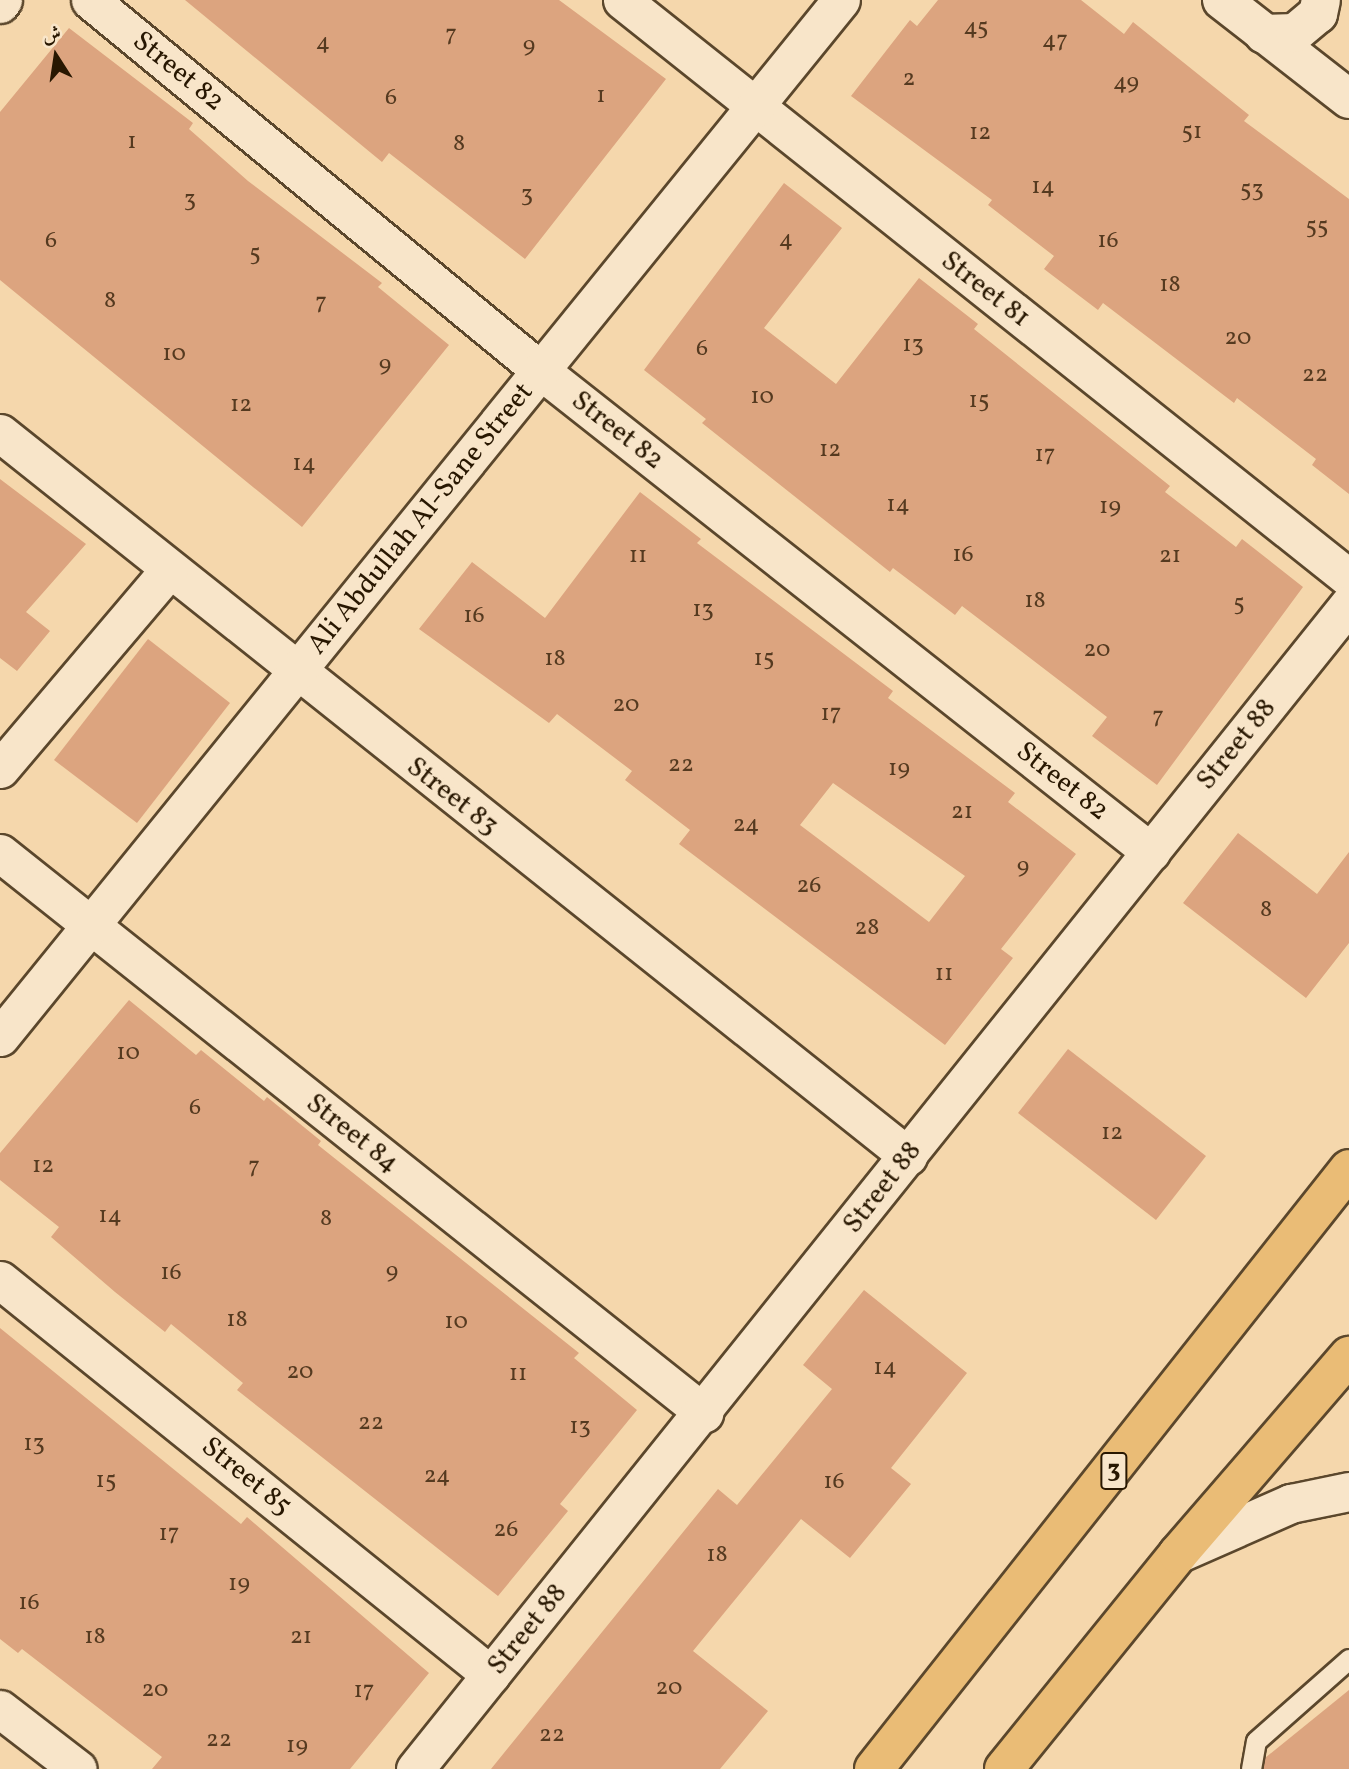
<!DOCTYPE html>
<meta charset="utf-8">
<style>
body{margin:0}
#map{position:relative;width:1349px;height:1769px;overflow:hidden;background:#f5d7ac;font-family:Vollkorn,Amiri,serif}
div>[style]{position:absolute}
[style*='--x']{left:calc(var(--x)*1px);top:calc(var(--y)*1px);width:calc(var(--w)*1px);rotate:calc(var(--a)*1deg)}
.building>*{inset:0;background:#dca47f}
.roads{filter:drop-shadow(2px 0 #5b472c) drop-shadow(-2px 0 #5b472c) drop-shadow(0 2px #5b472c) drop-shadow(0 -2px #5b472c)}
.lane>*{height:19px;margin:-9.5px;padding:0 9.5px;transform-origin:9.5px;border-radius:9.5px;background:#f8e5c9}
.street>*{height:37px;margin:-18.5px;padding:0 18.5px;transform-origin:18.5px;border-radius:18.5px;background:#f8e5c9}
.secondary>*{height:38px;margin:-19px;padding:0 19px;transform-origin:19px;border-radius:19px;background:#f8e5c9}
.primary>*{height:38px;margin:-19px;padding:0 19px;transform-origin:19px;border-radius:19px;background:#eabc76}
span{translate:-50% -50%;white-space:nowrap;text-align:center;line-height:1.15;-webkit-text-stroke:5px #f8e5c9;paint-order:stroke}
.number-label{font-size:24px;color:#553a20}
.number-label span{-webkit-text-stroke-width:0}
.shield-label span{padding:2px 5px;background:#f8e5c9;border:2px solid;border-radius:5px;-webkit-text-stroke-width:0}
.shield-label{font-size:26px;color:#281701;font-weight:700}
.street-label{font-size:28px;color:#281701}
.north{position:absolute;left:21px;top:21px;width:70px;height:70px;-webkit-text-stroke:5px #f8e5c9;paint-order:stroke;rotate:348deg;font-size:19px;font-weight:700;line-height:28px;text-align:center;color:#281701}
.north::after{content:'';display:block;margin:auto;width:24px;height:32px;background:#281701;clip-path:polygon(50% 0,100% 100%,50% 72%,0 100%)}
</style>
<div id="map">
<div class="building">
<div style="clip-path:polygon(185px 0,559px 0,666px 79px,525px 259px,389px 153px,382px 162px)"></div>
<div style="clip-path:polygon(938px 0,1081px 0,1124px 34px,1133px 22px,1249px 115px,1244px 121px,1349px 199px,1349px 494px,1312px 465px,1316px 459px,1237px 398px,1234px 403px,1103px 303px,1098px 310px,1044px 269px,1054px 256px,988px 205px,992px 200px,851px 96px,910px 20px,917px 26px)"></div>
<div style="clip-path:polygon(69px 28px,193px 123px,189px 129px,248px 181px,382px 283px,378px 287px,449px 345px,302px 527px,0 280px,0 112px)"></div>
<div style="clip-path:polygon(784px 183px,842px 228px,764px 328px,836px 384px,919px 278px,978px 324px,974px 329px,1170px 486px,1165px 492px,1236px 547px,1242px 539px,1303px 587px,1157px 785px,1092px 736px,1107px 717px,962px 606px,955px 615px,893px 568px,890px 572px,702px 423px,706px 419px,644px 370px)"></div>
<div style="clip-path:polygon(0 479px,86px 544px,26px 612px,50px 631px,17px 671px,0 658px)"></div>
<div style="clip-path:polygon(evenodd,640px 492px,701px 539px,697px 543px,893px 691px,888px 698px,1015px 793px,1008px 802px,1076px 854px,1001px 949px,1013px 958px,945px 1045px,679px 844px,690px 830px,625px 780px,632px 771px,557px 714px,549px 723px,419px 629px,472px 562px,545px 618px,640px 492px,833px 783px,965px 876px,929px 922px,800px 825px,833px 783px)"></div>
<div style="clip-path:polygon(148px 639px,230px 703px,137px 823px,54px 760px)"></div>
<div style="clip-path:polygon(1238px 833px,1317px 894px,1349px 852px,1349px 943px,1306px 998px,1183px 903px)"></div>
<div style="clip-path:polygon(129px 1000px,196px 1055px,201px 1050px,264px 1101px,267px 1097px,321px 1141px,318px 1145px,579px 1353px,574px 1358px,637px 1410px,560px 1504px,568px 1511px,498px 1596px,237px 1390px,243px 1383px,171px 1324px,165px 1332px,115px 1292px,51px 1237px,59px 1227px,0 1180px,0 1153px)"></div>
<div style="clip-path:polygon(1068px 1049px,1206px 1156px,1156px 1220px,1018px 1113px)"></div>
<div style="clip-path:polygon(864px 1290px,967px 1373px,891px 1468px,911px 1484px,850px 1558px,801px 1519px,693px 1651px,768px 1711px,720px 1769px,491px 1769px,718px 1489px,737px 1505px,832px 1389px,803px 1365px)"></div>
<div style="clip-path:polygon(0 1328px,241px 1524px,247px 1517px,429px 1673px,350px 1769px,152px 1769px,162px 1757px,22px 1649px,18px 1653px,0 1639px)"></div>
<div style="clip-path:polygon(1349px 1690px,1349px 1769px,1263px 1769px,1265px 1758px)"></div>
</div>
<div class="roads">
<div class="lane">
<div style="--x:1251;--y:1769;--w:28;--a:-80"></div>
<div style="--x:1256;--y:1741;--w:124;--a:-41.4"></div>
</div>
<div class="street">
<div style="--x:90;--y:0;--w:584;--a:39.44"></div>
<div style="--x:541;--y:371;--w:777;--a:38.26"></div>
<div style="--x:622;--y:0;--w:929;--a:38.49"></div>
<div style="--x:0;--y:4;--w:5;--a:-53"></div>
<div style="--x:0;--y:433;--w:1161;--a:38.53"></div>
<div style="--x:0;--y:769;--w:261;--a:-49.7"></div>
<div style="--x:0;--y:853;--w:900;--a:38.5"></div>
<div style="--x:0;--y:1037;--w:1335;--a:-50.96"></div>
<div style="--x:0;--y:1280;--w:630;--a:38.82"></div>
<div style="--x:0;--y:1709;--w:98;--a:37.6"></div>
<div style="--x:415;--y:1769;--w:1493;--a:-51.28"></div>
</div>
<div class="secondary">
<div style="--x:1222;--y:0;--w:161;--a:37.9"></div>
<div style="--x:1264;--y:34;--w:31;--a:-2"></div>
<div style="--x:1295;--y:33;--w:30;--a:-40"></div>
<div style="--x:1318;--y:14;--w:14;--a:-78"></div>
<div style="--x:1178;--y:1554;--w:124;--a:-23.9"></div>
<div style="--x:1291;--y:1504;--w:59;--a:-11.7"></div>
</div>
<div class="primary">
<div style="--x:874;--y:1769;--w:765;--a:-51.63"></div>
<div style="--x:1004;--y:1769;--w:277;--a:-51"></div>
<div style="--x:1178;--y:1554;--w:262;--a:-49.2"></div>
</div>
</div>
<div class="number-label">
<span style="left:976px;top:29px">45</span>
<span style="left:451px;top:36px">7</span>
<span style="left:1055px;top:42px">47</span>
<span style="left:323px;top:44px">4</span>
<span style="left:529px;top:47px">9</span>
<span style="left:909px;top:80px">2</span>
<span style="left:1126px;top:84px">49</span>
<span style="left:601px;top:97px">1</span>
<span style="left:391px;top:99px">6</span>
<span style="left:1192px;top:133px">51</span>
<span style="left:980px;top:134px">12</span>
<span style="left:132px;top:143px">1</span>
<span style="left:459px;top:145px">8</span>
<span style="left:1043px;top:188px">14</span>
<span style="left:1252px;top:191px">53</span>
<span style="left:527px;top:196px">3</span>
<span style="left:190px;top:201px">3</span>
<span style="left:1317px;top:228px">55</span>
<span style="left:786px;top:241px">4</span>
<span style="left:51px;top:242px">6</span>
<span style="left:1108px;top:242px">16</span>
<span style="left:255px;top:255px">5</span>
<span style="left:1170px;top:286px">18</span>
<span style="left:110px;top:302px">8</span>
<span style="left:321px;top:304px">7</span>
<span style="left:1238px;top:339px">20</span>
<span style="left:913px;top:346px">13</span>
<span style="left:702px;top:350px">6</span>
<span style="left:174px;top:355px">10</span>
<span style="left:385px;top:366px">9</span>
<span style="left:1315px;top:376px">22</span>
<span style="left:762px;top:398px">10</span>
<span style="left:979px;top:402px">15</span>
<span style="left:241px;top:406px">12</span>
<span style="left:830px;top:451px">12</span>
<span style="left:1045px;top:456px">17</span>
<span style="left:304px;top:465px">14</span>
<span style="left:898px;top:506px">14</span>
<span style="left:1110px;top:508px">19</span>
<span style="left:963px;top:556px">16</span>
<span style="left:638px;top:557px">11</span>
<span style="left:1170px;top:557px">21</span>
<span style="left:1035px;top:602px">18</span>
<span style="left:1239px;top:605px">5</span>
<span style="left:703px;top:611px">13</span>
<span style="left:474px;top:617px">16</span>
<span style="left:1097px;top:651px">20</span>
<span style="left:555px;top:660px">18</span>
<span style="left:764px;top:660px">15</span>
<span style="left:626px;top:706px">20</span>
<span style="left:831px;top:715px">17</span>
<span style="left:1158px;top:718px">7</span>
<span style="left:681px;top:766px">22</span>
<span style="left:899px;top:770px">19</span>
<span style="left:962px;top:813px">21</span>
<span style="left:746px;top:826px">24</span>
<span style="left:1023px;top:868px">9</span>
<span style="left:809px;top:887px">26</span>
<span style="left:1266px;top:911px">8</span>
<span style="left:867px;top:929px">28</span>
<span style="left:944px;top:975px">11</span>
<span style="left:128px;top:1054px">10</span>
<span style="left:195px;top:1109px">6</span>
<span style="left:1112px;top:1134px">12</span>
<span style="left:43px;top:1167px">12</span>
<span style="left:254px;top:1168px">7</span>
<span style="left:110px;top:1217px">14</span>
<span style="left:326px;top:1220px">8</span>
<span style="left:392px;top:1273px">9</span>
<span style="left:171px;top:1274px">16</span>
<span style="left:237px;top:1321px">18</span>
<span style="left:456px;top:1323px">10</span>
<span style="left:885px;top:1369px">14</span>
<span style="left:300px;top:1373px">20</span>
<span style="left:518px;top:1375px">11</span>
<span style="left:371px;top:1424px">22</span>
<span style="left:580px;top:1428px">13</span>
<span style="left:34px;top:1445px">13</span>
<span style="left:437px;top:1477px">24</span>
<span style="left:106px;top:1482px">15</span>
<span style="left:834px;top:1483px">16</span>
<span style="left:506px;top:1531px">26</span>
<span style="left:169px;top:1535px">17</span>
<span style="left:717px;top:1556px">18</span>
<span style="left:239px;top:1585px">19</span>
<span style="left:29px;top:1604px">16</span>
<span style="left:95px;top:1638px">18</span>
<span style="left:301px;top:1638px">21</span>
<span style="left:669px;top:1689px">20</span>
<span style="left:155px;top:1691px">20</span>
<span style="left:364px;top:1692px">17</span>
<span style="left:552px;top:1736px">22</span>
<span style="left:219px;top:1741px">22</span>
<span style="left:297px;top:1747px">19</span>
</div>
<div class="shield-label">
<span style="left:1114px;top:1471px">3</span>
</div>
<div class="street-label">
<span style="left:178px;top:72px;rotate:39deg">Street 82</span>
<span style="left:985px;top:290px;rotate:38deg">Street 81</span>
<span style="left:617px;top:431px;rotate:38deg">Street 82</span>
<span style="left:421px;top:519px;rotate:-51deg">Ali Abdullah Al-Sane Street</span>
<span style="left:1237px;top:745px;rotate:-51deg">Street 88</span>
<span style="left:1062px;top:782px;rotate:38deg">Street 82</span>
<span style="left:452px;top:797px;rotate:38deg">Street 83</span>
<span style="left:352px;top:1134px;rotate:38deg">Street 84</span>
<span style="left:883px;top:1188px;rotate:-52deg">Street 88</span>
<span style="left:246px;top:1477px;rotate:39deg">Street 85</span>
<span style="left:528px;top:1630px;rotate:-51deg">Street 88</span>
</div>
<div class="north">ش</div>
</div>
